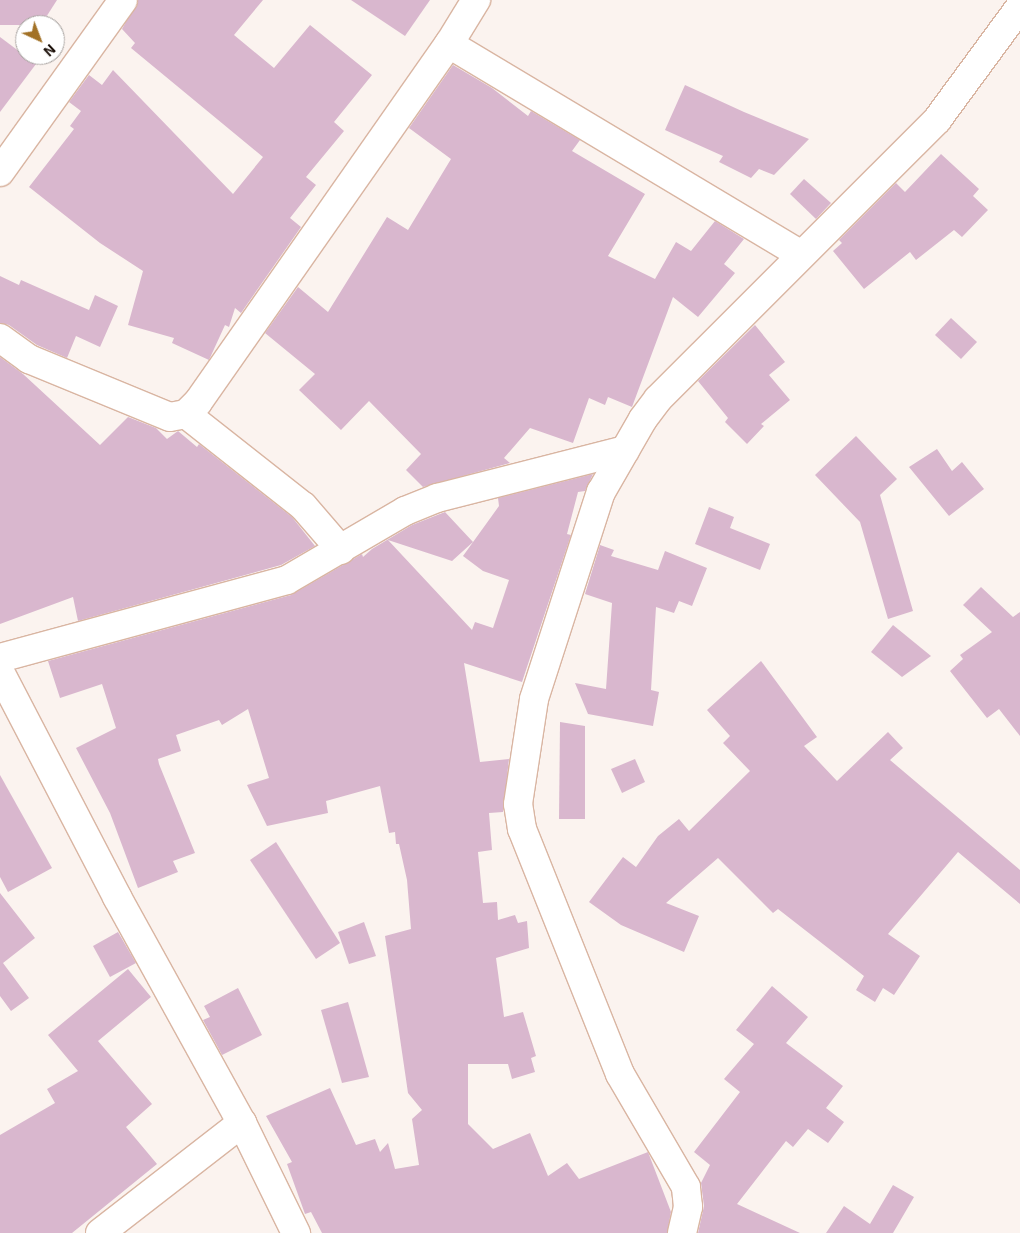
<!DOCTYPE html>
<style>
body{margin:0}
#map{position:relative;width:1020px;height:1233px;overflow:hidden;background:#fbf3ef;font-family:"Exo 2",sans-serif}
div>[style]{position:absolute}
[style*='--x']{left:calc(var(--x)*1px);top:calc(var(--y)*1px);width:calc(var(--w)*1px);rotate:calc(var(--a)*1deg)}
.building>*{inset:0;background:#d9b7ce}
.roads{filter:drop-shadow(1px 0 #d9b5a2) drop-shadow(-1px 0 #d9b5a2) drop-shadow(0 1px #d9b5a2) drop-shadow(0 -1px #d9b5a2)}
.street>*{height:28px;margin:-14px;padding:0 14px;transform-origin:14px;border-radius:14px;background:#fff}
span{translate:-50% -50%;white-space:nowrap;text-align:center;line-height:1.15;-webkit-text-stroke:4px #fff;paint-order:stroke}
.north{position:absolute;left:15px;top:15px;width:50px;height:50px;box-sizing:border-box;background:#fff;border:1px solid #a49f9c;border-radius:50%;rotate:137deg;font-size:14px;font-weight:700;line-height:20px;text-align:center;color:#1b0f08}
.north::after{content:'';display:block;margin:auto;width:18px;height:22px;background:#a27126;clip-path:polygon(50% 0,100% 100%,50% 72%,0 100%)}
</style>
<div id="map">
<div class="building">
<div style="clip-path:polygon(0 0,57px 0,41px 25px,0 25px)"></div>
<div style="clip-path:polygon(138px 0,263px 0,234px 35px,274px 68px,310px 25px,372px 75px,334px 122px,344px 131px,306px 177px,316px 185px,290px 218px,301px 227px,241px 313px,235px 308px,229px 327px,225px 325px,209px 360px,172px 343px,174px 338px,128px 325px,143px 271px,100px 243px,29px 187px,74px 129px,70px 126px,81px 111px,69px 102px,89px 75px,102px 85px,113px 70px,233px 194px,263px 157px,131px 48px,135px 43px,122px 29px)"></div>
<div style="clip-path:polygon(351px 0,430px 0,405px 36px)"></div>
<div style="clip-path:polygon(0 37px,36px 64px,0 112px)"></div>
<div style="clip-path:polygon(453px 65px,492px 88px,528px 116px,531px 111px,580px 140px,572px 151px,645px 194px,608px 256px,655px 279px,676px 242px,691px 251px,715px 221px,744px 239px,724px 264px,735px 273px,698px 317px,673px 297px,632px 407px,608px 397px,605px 405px,589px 398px,573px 443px,530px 428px,504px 458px,510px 463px,423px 487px,406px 470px,421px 454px,369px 401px,341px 430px,299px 390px,315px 374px,265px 333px,298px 287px,328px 312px,387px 217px,408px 230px,451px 159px,409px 128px)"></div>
<div style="clip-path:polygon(685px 85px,744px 112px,809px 139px,774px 175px,759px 169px,751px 178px,719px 162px,723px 156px,665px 130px)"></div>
<div style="clip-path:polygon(941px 154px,979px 189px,973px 196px,988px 210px,962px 237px,954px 230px,916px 260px,910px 252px,864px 289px,833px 251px,842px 243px,839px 240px,896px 183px,905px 192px)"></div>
<div style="clip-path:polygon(804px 179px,831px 203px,816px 219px,790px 194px)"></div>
<div style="clip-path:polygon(0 276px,19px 285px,21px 280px,89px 310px,95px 295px,118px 306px,100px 347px,76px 336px,67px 358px,37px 345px,9px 325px,0 323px)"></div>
<div style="clip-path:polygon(951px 318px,977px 342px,961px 359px,935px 335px)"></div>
<div style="clip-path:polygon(755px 325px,785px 362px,769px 375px,790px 400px,761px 424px,764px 426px,747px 444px,725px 422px,728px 418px,698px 381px)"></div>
<div style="clip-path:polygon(0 357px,23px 374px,100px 445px,128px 417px,156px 428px,167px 439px,178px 431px,197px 447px,199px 444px,292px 517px,315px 546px,281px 565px,78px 621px,73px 597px,0 624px)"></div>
<div style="clip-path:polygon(856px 436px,897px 479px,880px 495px,913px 611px,888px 619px,860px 522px,815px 475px)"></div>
<div style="clip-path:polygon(937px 449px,952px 471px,962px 462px,984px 489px,949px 516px,909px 467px)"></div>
<div style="clip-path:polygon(593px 474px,585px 491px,578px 492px,567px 534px,571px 535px,522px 682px,464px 663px,480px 762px,509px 759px,503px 812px,489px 813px,492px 850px,478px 852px,483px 903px,497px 902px,498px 920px,515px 915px,518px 923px,527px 921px,529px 948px,496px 958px,504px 1017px,523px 1012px,536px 1056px,531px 1058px,535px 1072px,512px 1079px,508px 1064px,468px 1064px,468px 1124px,493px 1149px,530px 1133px,548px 1176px,567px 1163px,579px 1179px,648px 1152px,671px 1212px,667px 1233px,322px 1233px,311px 1212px,305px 1214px,287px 1164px,292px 1162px,266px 1116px,330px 1088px,356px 1145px,375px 1139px,380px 1152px,388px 1143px,395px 1169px,419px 1165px,412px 1119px,422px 1110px,408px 1093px,385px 936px,411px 929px,407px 880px,399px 844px,396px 844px,395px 832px,389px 833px,380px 786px,326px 801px,328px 813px,267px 826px,247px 785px,269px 778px,248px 709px,222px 725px,219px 720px,176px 735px,181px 751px,158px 759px,159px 764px,195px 853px,173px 861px,178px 872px,138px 888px,110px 813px,76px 748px,116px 728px,102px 684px,60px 698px,48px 661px,291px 595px,362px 554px,363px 557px,372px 549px,412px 525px,445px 512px,473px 542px,452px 561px,388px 540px,472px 630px,475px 622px,493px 628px,509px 580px,483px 571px,463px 556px,499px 506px,498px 498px)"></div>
<div style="clip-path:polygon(709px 507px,734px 517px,730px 528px,770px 544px,760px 570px,695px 544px)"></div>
<div style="clip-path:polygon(600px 545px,614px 550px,611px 556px,658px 570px,665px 551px,707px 568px,692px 606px,679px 601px,674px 613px,656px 607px,651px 690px,659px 692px,653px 726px,588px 714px,575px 683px,606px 689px,612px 603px,585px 594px)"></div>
<div style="clip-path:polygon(981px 587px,1013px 617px,1020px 612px,1020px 736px,999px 709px,987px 718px,950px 671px,963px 659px,960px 655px,992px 632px,963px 605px)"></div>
<div style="clip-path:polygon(893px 625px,931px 656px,902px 677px,871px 652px)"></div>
<div style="clip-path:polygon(761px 661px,817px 737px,804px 746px,837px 781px,888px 732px,903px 748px,890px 760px,1020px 870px,1020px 904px,958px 852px,888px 934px,920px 956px,894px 995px,883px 988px,875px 1002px,856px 990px,864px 976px,778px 909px,773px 913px,718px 858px,666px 903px,699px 916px,684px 952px,621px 925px,589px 902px,623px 857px,636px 867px,658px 836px,679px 819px,689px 831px,750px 771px,723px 743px,730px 736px,707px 710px)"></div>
<div style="clip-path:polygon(560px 722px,585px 726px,585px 819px,559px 819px)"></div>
<div style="clip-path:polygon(635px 759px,645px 782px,622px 793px,611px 769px)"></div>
<div style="clip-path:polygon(0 775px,52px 868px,8px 892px,0 877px)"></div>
<div style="clip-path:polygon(276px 842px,340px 943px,316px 959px,250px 860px)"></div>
<div style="clip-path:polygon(0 893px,35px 938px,3px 963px,29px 998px,11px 1011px,0 996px)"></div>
<div style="clip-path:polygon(364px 922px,376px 956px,349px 964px,338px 932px)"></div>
<div style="clip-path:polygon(118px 932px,136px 963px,110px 977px,93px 946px)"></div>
<div style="clip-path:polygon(128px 969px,151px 997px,98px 1041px,152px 1104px,126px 1127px,157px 1164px,72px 1233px,0 1233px,0 1135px,55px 1103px,47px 1089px,78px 1071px,48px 1035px)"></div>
<div style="clip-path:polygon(772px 986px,808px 1017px,786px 1043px,843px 1086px,826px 1108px,844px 1122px,828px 1143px,808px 1129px,793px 1147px,786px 1141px,737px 1204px,800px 1233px,698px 1233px,704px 1206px,701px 1183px,710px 1165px,694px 1152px,740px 1092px,724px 1079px,754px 1044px,736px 1030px)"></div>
<div style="clip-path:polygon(238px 988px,262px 1035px,222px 1055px,203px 1020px,210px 1017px,204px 1006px)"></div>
<div style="clip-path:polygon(348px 1002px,369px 1077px,342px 1083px,321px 1010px)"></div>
<div style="clip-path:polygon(893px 1185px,914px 1197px,893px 1233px,826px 1233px,844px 1206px,870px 1224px)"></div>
</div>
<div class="roads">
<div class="street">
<div style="--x:449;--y:44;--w:409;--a:30.9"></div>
<div style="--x:0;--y:172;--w:211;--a:-54.4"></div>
<div style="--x:0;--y:338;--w:36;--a:36"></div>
<div style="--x:29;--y:359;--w:152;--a:22.4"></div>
<div style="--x:170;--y:417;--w:16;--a:-11"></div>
<div style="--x:186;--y:414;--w:17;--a:-45"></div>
<div style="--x:198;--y:402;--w:437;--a:-55"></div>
<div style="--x:449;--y:44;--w:52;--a:-58.5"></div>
<div style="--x:186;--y:414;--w:149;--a:38.2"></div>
<div style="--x:303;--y:506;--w:58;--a:49.2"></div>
<div style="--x:0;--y:658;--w:297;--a:-15.2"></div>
<div style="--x:287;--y:580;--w:137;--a:-30.3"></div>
<div style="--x:405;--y:511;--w:35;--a:-22"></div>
<div style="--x:437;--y:498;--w:194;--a:-14.3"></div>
<div style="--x:0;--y:672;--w:254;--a:62.5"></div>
<div style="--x:117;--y:897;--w:258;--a:61.1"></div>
<div style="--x:242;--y:1123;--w:123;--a:63.9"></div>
<div style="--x:100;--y:1233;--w:180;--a:-37.8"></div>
<div style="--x:682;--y:1233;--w:27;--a:-77"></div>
<div style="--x:688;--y:1207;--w:20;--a:-96"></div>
<div style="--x:686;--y:1187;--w:131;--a:-120.3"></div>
<div style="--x:620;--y:1074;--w:264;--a:-111.8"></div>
<div style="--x:522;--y:829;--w:25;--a:-99"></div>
<div style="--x:518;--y:804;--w:106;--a:-81.3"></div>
<div style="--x:534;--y:699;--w:218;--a:-72.1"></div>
<div style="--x:601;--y:492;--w:84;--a:-60.1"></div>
<div style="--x:643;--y:419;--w:25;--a:-53"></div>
<div style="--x:658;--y:399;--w:395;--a:-45"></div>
<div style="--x:937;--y:120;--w:140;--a:-53.7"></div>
</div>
</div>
<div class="north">N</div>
</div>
